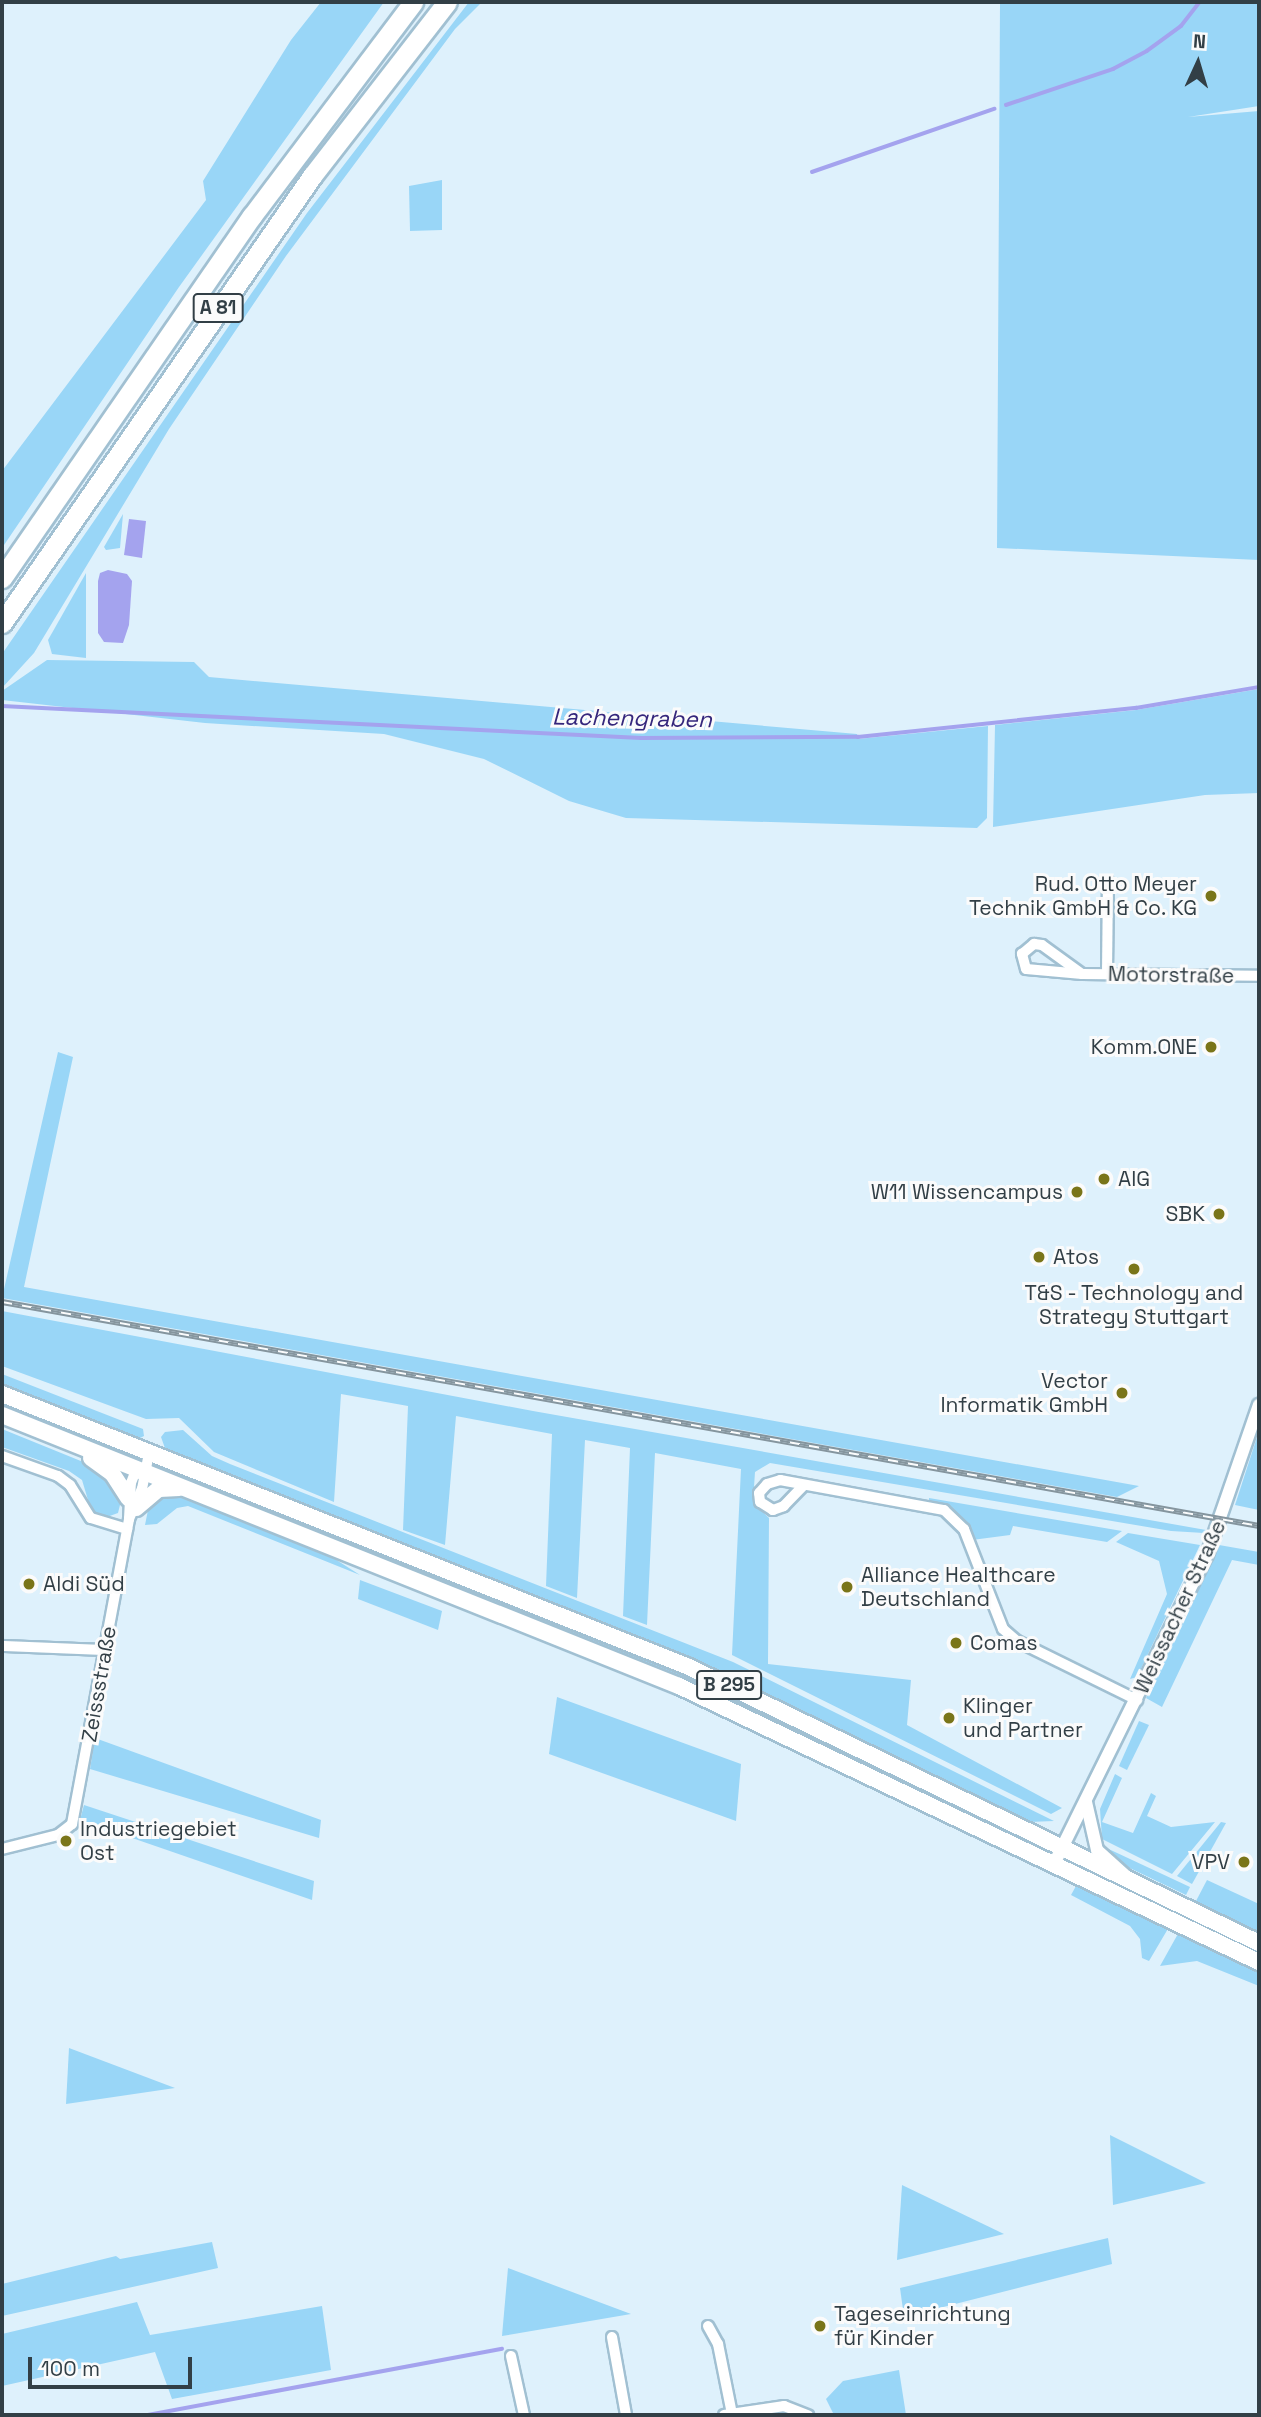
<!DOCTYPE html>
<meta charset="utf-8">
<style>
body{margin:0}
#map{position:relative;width:1261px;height:2417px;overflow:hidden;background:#def1fc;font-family:"Space Grotesk",sans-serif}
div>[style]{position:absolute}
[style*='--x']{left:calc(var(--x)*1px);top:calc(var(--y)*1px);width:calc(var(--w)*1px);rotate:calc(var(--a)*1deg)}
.green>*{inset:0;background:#99d6f7}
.water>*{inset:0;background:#a4a3ee}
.stream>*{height:3.5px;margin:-1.75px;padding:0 1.75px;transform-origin:1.75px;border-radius:1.75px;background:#a4a3ee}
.roads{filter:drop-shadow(2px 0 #a1c0d2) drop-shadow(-2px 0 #a1c0d2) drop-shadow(0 2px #a1c0d2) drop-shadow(0 -2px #a1c0d2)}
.minor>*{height:10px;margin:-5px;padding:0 5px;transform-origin:5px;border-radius:5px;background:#fff}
.tertiary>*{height:12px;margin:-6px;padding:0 6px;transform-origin:6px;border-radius:6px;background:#fff}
.primary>*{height:16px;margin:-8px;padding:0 8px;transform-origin:8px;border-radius:8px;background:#fff}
.motorway>*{height:19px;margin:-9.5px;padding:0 9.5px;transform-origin:9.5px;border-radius:9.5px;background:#fff}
.rail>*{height:6px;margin-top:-3px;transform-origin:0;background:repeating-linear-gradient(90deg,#fbfbfb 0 10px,#85959e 0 20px);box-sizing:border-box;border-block:2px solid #85959e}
.dots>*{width:19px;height:19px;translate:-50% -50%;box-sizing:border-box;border:4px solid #fbfbfb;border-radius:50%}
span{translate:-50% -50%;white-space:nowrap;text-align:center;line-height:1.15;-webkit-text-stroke:6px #fbfbfb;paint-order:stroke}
.shield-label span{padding:2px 5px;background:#fbfbfb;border:2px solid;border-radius:5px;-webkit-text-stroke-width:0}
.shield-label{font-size:19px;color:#323f46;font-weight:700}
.poi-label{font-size:21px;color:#323f46}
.right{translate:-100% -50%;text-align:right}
.left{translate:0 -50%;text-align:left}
.street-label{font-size:21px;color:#323f46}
.water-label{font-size:23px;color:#35277c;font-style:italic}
.frame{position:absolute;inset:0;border:4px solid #323f46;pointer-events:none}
.north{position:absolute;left:1163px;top:28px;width:70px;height:70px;-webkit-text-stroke:5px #fbfbfb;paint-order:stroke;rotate:4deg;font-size:19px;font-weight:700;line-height:28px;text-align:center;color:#323f46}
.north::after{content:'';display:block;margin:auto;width:24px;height:32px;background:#323f46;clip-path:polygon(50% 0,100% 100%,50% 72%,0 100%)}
.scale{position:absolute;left:28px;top:2357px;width:164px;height:32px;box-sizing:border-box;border:4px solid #323f46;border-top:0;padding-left:9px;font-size:21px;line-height:24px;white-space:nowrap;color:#323f46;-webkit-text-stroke:5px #fbfbfb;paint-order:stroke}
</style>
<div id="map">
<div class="green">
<div style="clip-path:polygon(321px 2px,384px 2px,179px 287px,2px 548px,2px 471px,206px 200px,203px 181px,291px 40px)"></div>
<div style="clip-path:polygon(469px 2px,482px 2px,455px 29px,286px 256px,169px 429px,34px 653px,2px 688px,2px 654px,307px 213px)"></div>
<div style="clip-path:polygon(1000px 2px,1259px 2px,1259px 106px,1188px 117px,1259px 111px,1259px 560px,997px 548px)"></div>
<div style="clip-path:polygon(442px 180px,442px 230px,410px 231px,409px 186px)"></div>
<div style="clip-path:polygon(123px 514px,120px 548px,106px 550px,104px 547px)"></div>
<div style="clip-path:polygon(86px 573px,86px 658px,52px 654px,48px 640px)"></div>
<div style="clip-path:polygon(47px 660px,194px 662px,209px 677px,857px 734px,858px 739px,988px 726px,987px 818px,977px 828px,626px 818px,569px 801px,484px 759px,384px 734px,205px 723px,2px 700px,2px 691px)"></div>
<div style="clip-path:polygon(1259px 689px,1259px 793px,1205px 795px,993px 827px,995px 725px,1136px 710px)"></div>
<div style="clip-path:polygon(58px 1052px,73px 1057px,24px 1287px,1139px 1486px,1117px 1497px,2px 1298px)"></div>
<div style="clip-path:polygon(2px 1311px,533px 1411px,1206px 1530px,1204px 1533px,1171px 1531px,770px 1463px,755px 1472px,753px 1502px,769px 1518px,768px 1664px,911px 1680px,907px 1725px,1062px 1808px,1051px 1814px,732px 1655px,741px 1469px,655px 1453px,647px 1625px,623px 1616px,630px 1448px,585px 1440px,577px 1598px,546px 1586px,552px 1434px,456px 1416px,445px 1545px,403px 1530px,408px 1406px,341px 1394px,334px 1502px,214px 1452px,179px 1418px,146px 1419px,2px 1366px)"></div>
<div style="clip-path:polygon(2px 1374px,143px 1429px,144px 1436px,136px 1440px,2px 1388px)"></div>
<div style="clip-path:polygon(2px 1401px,128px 1451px,124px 1458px,2px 1409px)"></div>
<div style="clip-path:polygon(2px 1429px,103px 1470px,122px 1497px,118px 1513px,104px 1518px,91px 1510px,82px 1480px,69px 1471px,2px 1447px)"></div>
<div style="clip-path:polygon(183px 1430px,212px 1456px,230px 1464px,733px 1662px,1054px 1821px,1029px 1822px,753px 1689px,166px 1451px,161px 1437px,165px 1432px)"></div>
<div style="clip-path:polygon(1259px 1431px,1259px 1510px,1235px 1505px)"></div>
<div style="clip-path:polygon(159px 1495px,183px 1495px,316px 1547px,360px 1575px,188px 1506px,177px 1508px,157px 1524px,145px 1525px,149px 1505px)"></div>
<div style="clip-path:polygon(929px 1498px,1122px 1531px,1107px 1542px,1013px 1526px,1010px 1535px,972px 1540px,929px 1503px)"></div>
<div style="clip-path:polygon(280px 1516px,317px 1526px,649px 1658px,893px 1771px,854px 1760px,729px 1700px,279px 1520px)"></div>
<div style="clip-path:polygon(1128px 1533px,1200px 1545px,1137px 1677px,1130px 1679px,1167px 1594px,1159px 1561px,1116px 1542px)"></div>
<div style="clip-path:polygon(1219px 1545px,1259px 1552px,1259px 1565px,1232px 1560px,1162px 1707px,1146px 1698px)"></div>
<div style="clip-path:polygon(360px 1580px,442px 1611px,438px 1630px,358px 1599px)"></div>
<div style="clip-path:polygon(557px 1697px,741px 1764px,736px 1821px,549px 1754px)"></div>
<div style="clip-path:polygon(1139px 1721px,1149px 1725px,1127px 1770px,1119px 1766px)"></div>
<div style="clip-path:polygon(95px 1738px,321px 1820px,319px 1838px,90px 1769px)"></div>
<div style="clip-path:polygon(1115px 1774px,1122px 1778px,1102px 1822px,1133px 1833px,1151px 1793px,1156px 1796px,1147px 1816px,1171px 1827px,1215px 1822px,1172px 1874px,1102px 1839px,1100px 1809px)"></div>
<div style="clip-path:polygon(84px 1805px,314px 1881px,312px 1900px,80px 1820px)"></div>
<div style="clip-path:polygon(1221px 1822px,1226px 1823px,1192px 1884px,1177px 1876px)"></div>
<div style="clip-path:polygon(1100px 1845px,1190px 1887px,1186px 1895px,1115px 1861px)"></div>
<div style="clip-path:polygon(1207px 1880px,1259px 1904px,1259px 1937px,1216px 1917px,1196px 1901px)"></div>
<div style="clip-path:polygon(1076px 1886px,1169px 1927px,1149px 1961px,1142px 1958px,1140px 1939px,1130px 1926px,1071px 1895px)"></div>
<div style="clip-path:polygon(1179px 1932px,1259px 1970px,1259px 1986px,1197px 1961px,1160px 1966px)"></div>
<div style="clip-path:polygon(69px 2048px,175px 2088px,66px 2104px)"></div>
<div style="clip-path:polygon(1110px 2135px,1206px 2183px,1113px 2205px)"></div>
<div style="clip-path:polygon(902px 2185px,1004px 2234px,897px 2260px)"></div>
<div style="clip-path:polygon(1108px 2238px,1112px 2264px,904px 2317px,900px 2288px)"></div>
<div style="clip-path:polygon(212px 2242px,218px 2268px,2px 2316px,2px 2284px,116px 2256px,120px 2259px)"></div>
<div style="clip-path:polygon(508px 2268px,631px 2314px,502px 2336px)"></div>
<div style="clip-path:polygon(137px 2302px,150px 2335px,322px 2306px,331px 2370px,172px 2399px,155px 2352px,2px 2386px,2px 2334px)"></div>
<div style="clip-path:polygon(899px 2370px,906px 2415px,834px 2415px,826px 2399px,843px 2381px)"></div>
</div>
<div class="water">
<div style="clip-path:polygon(129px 519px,146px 521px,142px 558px,124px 555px)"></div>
<div style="clip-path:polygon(108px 570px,127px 574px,132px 581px,129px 625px,123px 643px,104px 642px,98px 633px,98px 581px,100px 573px)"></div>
</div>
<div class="stream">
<div style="--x:1006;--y:105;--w:113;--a:-18.6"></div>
<div style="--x:1113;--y:69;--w:38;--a:-28"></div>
<div style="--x:1147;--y:51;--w:42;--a:-36.3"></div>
<div style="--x:1181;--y:26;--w:31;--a:-52"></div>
<div style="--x:812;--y:172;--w:193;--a:-19.1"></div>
<div style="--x:2;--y:706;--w:640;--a:2.87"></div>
<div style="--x:641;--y:738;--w:217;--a:-0.3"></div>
<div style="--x:858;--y:737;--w:280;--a:-6"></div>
<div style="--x:1136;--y:708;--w:125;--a:-9.7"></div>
<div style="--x:148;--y:2415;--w:360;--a:-10.6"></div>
</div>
<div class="roads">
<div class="minor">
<div style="--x:1034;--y:944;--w:8;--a:7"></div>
<div style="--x:1042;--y:945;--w:49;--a:35.9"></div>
<div style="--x:1082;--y:974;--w:56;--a:-174.9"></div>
<div style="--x:1026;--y:969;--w:16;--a:-105"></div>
<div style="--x:1022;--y:954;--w:16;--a:-40"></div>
<div style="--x:1082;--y:974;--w:177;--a:0.6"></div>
<div style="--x:1107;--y:974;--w:93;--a:-89.4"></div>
<div style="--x:2;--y:1456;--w:59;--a:19.7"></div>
<div style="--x:58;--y:1476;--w:15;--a:37"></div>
<div style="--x:70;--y:1485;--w:39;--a:58"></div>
<div style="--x:91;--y:1518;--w:38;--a:17"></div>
<div style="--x:803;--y:1486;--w:28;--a:134"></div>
<div style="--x:784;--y:1506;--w:12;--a:160"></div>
<div style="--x:773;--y:1510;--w:15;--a:-148"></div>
<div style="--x:760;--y:1502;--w:9;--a:-96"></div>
<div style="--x:759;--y:1493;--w:12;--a:-48"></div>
<div style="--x:767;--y:1484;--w:14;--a:-17"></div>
<div style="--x:780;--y:1480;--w:167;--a:10.4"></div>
<div style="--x:944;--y:1510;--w:28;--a:44"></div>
<div style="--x:964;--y:1529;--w:107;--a:68.7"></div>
<div style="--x:1003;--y:1629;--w:18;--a:41"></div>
<div style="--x:1017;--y:1641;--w:134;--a:26.2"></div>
<div style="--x:129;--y:1519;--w:36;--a:-87"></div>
<div style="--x:131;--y:1483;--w:9;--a:-69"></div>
<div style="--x:134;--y:1475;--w:10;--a:-17"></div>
<div style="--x:2;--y:1646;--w:103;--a:2.2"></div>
<div style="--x:2;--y:1849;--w:58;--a:-14"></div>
<div style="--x:58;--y:1835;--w:18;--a:-38"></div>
<div style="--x:72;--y:1824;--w:310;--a:-79.4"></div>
<div style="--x:129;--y:1519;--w:33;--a:-67"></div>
<div style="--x:142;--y:1489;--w:38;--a:-79"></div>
<div style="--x:708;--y:2326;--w:21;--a:61"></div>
<div style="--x:718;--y:2344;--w:71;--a:78.7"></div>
<div style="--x:612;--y:2337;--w:79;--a:79.8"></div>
<div style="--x:511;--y:2356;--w:60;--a:77.6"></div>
<div style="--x:724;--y:2415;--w:61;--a:-8.5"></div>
<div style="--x:784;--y:2406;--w:26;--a:21"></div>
</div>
<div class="tertiary">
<div style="--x:1086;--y:1802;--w:49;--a:77.1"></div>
<div style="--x:1097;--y:1850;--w:38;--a:42"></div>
<div style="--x:1053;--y:1866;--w:347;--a:-63.7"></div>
<div style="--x:1207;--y:1555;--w:159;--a:-70.9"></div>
</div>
<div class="primary">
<div style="--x:2;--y:1394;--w:739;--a:21.67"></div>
<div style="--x:689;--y:1667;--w:633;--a:25.84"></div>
<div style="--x:2;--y:1415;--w:729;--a:21.82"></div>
<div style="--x:679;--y:1686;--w:642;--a:25.45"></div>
<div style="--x:91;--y:1458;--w:26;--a:36"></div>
<div style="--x:112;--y:1473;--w:30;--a:57"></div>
<div style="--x:136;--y:1508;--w:30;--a:-40"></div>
<div style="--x:159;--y:1489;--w:20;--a:-3"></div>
</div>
<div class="motorway">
<div style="--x:2;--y:578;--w:440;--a:-55.4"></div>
<div style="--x:252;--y:216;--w:268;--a:-53"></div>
<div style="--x:2;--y:623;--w:544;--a:-55.26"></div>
<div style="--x:312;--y:176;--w:220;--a:-52.2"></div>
</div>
</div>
<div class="rail">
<div style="--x:2;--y:1302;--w:1277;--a:10.1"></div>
</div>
<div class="dots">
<div style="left:1211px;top:896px;background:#7a7519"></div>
<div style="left:1211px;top:1047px;background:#7a7519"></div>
<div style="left:1104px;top:1179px;background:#7a7519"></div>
<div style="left:1077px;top:1192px;background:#7a7519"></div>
<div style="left:1219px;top:1214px;background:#7a7519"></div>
<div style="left:1039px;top:1257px;background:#7a7519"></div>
<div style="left:1134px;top:1269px;background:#7a7519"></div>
<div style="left:1122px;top:1393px;background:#7a7519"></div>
<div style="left:29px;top:1584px;background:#7a7519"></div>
<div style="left:847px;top:1587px;background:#7a7519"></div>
<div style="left:956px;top:1643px;background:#7a7519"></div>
<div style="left:949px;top:1718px;background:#7a7519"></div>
<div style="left:66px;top:1841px;background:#7a7519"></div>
<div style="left:1244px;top:1862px;background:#7a7519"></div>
<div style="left:820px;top:2326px;background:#7a7519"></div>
</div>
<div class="shield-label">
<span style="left:218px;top:308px">A 81</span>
<span style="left:729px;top:1685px">B 295</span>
</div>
<div class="poi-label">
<span class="right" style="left:1197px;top:896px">Rud. Otto Meyer<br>Technik GmbH &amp; Co. KG</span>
<span class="right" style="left:1197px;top:1047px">Komm.ONE</span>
<span class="left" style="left:1118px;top:1179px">AIG</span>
<span class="right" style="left:1063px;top:1192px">W11 Wissencampus</span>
<span class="right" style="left:1205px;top:1214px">SBK</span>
<span class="left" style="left:1053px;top:1257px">Atos</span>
<span style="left:1134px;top:1305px">T&amp;S - Technology and<br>Strategy Stuttgart</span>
<span class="right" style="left:1108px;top:1393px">Vector<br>Informatik GmbH</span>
<span class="left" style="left:861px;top:1587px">Alliance Healthcare<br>Deutschland</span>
<span class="left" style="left:43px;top:1584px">Aldi Süd</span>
<span class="left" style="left:970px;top:1643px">Comas</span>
<span class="left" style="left:963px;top:1718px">Klinger<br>und Partner</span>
<span class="left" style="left:80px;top:1841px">Industriegebiet<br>Ost</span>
<span class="right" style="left:1230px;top:1862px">VPV</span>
<span class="left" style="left:834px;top:2326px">Tageseinrichtung<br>für Kinder</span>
</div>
<div class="street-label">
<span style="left:1171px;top:975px;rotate:1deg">Motorstraße</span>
<span style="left:1180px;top:1607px;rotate:-65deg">Weissacher Straße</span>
<span style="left:99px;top:1684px;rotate:-80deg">Zeissstraße</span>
</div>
<div class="water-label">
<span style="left:632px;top:718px;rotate:1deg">Lachengraben</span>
</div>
<div class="frame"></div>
<div class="north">N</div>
<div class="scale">100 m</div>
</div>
